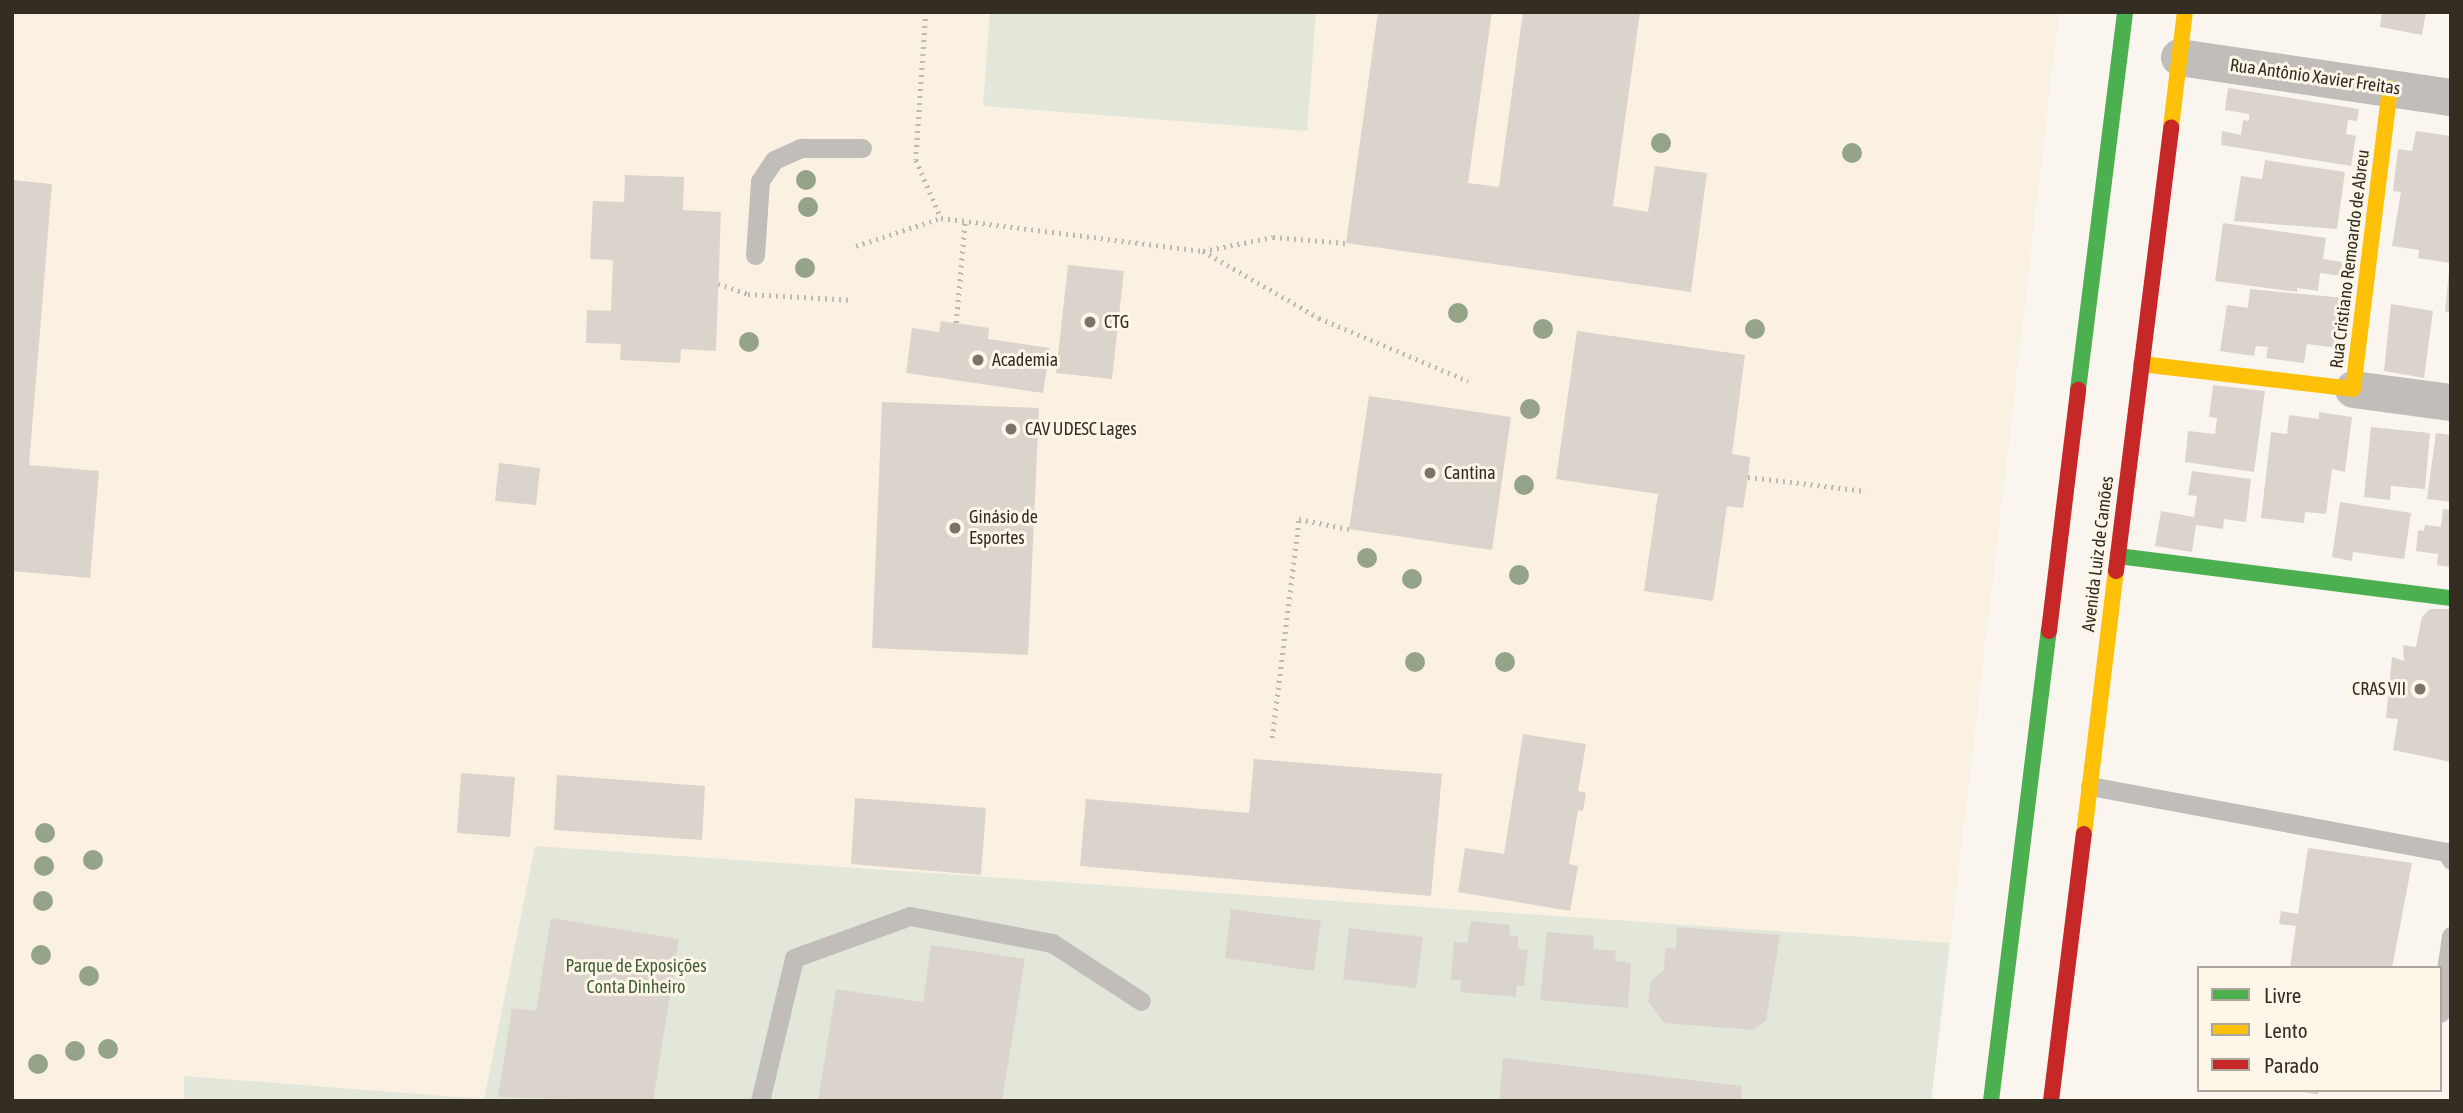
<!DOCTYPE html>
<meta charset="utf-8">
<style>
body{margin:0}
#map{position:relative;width:2463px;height:1113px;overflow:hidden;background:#faf5ef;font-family:"Asap Condensed",sans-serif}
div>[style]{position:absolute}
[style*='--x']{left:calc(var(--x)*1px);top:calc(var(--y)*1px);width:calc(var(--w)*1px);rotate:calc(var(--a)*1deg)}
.built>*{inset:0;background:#fbf1e2}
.green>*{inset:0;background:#e2e7da}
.building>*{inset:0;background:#dad4cc}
.path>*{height:4.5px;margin-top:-2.25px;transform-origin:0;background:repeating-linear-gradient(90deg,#bdb9b4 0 2px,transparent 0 7px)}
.lane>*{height:19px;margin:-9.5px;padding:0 9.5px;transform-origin:9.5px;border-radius:9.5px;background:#c1bdb9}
.street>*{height:37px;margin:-18.5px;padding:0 18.5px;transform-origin:18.5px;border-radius:18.5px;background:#c1bdb9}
.fast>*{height:16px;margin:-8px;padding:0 8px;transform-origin:8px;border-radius:8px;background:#4caf50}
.slow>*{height:16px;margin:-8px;padding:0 8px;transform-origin:8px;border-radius:8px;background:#ffc107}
.jam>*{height:16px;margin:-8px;padding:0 8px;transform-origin:8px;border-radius:8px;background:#c62828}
.trees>*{width:20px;height:20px;margin:-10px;border-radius:50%;background:#95a389}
.dots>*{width:19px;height:19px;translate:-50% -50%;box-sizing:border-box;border:4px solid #fff6ea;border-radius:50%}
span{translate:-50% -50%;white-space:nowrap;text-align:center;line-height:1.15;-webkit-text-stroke:6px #fff6ea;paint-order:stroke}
.street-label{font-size:18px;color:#342d21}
.poi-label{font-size:18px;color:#342d21}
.left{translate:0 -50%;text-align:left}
.right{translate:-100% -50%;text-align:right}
.park-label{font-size:18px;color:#436036}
.frame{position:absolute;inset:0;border:14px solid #342d21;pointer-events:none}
.legend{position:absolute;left:2197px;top:966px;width:245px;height:126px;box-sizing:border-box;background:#fff6ea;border:2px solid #aea69a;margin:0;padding:9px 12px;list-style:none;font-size:21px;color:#342d21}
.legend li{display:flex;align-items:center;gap:14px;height:35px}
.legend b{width:35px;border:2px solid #aea69a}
</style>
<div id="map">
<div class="built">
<div style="clip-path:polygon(12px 12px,2059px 12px,1950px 943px,535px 846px,484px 1099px,185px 1076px,184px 1101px,12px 1101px)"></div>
</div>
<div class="green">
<div style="clip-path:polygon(990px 12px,1316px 12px,1307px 131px,983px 106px)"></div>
<div style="clip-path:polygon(535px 846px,1950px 943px,1931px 1101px,184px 1101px,184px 1076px,484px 1099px)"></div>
</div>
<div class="building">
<div style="clip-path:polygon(1378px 12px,1492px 12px,1468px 183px,1499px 187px,1523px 12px,1640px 12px,1613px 206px,1648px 212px,1655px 166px,1707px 173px,1691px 292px,1346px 243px)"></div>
<div style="clip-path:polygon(2382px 12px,2426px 12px,2422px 35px,2380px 27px)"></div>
<div style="clip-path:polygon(2228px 88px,2359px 109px,2357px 121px,2348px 120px,2346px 134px,2356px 136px,2351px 166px,2221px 145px,2222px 131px,2241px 135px,2243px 120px,2249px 121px,2249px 114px,2225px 110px)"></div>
<div style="clip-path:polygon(2416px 131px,2451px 136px,2451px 263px,2418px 258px,2419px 250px,2392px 246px,2401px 192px,2393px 191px,2398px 149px,2412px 151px)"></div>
<div style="clip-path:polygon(2265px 160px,2345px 172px,2337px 229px,2234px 221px,2241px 176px,2262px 179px)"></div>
<div style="clip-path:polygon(625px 175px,684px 177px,683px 210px,721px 212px,716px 351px,681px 349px,680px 363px,620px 360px,621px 344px,586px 343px,587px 310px,611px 311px,613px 260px,590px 259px,593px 201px,624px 202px)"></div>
<div style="clip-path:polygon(12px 180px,52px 184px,29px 465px,99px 471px,90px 578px,12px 571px)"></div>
<div style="clip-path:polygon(2223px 223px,2326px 238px,2323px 259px,2342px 262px,2341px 276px,2320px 273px,2318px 291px,2297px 288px,2297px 292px,2215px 281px)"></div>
<div style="clip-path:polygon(1068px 265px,1124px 271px,1112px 379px,1056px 373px)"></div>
<div style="clip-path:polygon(2449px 271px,2451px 271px,2451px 313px,2445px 312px)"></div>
<div style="clip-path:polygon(2250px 289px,2344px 298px,2338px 348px,2307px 344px,2304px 363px,2266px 358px,2268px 347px,2256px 346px,2254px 356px,2220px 351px,2227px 305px,2248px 308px)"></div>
<div style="clip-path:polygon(2391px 304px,2433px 311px,2424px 378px,2384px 371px)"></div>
<div style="clip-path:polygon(941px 321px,989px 328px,988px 339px,1050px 348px,1043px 393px,906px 373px,912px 328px,939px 332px)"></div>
<div style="clip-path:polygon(1577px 331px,1745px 355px,1732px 454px,1750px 457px,1748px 477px,1743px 508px,1727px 506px,1713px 601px,1644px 591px,1658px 494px,1556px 479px)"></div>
<div style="clip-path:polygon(2213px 385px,2265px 391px,2254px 472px,2185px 462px,2188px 431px,2215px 434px,2217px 418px,2209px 417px)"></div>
<div style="clip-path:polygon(1369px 396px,1511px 417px,1492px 550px,1349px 529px)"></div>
<div style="clip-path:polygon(882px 402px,1039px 408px,1028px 655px,872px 648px)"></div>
<div style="clip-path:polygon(2319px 412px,2352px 417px,2345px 472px,2332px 469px,2326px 514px,2305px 512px,2304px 523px,2261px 518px,2271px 432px,2287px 434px,2289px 415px,2319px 419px)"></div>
<div style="clip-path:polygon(2371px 427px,2430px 433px,2425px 489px,2391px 486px,2390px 500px,2364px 497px)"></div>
<div style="clip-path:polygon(2436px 433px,2451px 435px,2451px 502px,2427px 499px)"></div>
<div style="clip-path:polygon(499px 463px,540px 468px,536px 505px,495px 501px)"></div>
<div style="clip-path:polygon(2192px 471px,2251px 479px,2246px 522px,2224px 519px,2223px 529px,2196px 525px,2192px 552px,2155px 546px,2161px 511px,2194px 517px,2197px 496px,2188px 495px)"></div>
<div style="clip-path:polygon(2340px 502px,2411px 513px,2404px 559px,2353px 552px,2352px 561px,2332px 557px)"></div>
<div style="clip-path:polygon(2443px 509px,2451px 510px,2451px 567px,2437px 565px,2438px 554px,2416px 551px,2418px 530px,2424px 531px,2425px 525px,2441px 527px)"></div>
<div style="clip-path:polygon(2430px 609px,2451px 609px,2451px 762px,2393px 750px,2398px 719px,2386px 718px,2392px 657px,2404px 661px,2403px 645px,2416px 647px,2422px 617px)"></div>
<div style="clip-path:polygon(1523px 734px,1586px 744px,1578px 791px,1586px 793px,1583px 811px,1578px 810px,1569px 864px,1578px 866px,1570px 911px,1458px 892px,1465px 848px,1504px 854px)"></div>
<div style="clip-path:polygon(1254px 759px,1442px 774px,1431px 896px,1080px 866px,1086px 799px,1249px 813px)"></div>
<div style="clip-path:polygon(461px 773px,515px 777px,510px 837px,457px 833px)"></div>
<div style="clip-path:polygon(557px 775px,705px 786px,702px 840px,554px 830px)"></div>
<div style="clip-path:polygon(855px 798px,986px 808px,981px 875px,851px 864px)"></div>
<div style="clip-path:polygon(2308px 848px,2412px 863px,2392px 968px,2290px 968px,2296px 926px,2279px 924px,2281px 911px,2298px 914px)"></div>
<div style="clip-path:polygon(1231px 909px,1321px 921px,1314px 971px,1225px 958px)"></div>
<div style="clip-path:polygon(551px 918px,679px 939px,653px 1101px,498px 1097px,512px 1008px,536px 1011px)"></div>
<div style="clip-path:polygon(1471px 921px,1510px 925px,1509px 935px,1518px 936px,1518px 949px,1528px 950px,1524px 986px,1517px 985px,1516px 997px,1460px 992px,1461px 980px,1451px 980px,1454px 942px,1467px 943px)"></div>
<div style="clip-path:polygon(1677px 927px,1780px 935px,1766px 1021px,1754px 1030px,1664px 1023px,1648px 1001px,1651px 981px,1664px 970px,1665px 948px,1676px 949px)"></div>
<div style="clip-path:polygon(1349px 928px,1423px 937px,1416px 988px,1343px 979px)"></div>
<div style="clip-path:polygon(1547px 932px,1594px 936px,1593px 949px,1616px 951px,1615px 961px,1631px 963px,1628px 1008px,1540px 1000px)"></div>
<div style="clip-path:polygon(931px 945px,1025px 959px,1002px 1101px,818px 1101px,836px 989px,923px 1002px)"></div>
<div style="clip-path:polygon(1503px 1058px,1742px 1086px,1741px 1101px,1499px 1101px)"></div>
<div style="clip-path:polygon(2295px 1090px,2318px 1090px,2318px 1095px)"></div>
</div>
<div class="path">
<div style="--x:926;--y:12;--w:148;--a:93.9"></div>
<div style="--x:916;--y:160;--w:63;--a:66.7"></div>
<div style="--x:856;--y:246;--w:89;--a:-18.2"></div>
<div style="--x:941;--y:218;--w:264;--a:7.2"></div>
<div style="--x:1203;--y:251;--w:71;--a:-11.3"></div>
<div style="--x:1273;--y:237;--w:73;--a:4.7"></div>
<div style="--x:1203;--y:251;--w:134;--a:30"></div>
<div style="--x:1319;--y:318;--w:162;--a:22.9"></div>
<div style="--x:718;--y:284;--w:32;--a:18"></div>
<div style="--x:748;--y:294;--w:105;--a:3.3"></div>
<div style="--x:956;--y:323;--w:102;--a:-85"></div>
<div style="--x:1748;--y:477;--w:119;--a:6.8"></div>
<div style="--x:1272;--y:738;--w:221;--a:-83"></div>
<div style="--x:1299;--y:519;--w:51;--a:11.3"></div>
</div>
<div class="lane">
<div style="--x:755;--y:255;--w:74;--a:-86.1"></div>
<div style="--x:760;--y:181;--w:25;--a:-56"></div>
<div style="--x:774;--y:160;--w:30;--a:-24"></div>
<div style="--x:801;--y:148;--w:61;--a:0"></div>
<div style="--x:2090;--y:786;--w:363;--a:10.5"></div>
<div style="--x:2447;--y:852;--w:9;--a:63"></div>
<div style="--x:2440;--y:1013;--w:78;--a:-81.9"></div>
<div style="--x:760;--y:1101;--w:147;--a:-76.6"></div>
<div style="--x:794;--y:958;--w:123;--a:-19.9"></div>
<div style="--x:910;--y:916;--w:145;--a:10.8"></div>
<div style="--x:1052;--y:943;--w:106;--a:33.1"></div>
</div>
<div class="street">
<div style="--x:2179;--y:57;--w:275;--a:8.4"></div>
<div style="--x:2353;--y:389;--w:99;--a:7.6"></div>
</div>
<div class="fast">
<div style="--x:2078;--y:390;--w:381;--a:-82.9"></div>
<div style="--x:2118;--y:556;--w:336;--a:7.2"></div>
<div style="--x:1991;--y:1101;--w:474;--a:-83"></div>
</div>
<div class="slow">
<div style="--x:2171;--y:127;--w:116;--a:-83.1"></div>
<div style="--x:2141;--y:364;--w:213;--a:6.7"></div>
<div style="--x:2353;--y:389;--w:303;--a:-83"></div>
<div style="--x:2084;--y:834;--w:265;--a:-83.1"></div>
</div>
<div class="jam">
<div style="--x:2116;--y:571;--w:447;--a:-82.9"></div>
<div style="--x:2049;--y:631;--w:243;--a:-83.1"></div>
<div style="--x:2051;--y:1101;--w:269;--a:-83"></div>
</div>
<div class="trees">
<div style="left:1661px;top:143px"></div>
<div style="left:1852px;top:153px"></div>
<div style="left:806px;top:180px"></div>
<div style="left:808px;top:207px"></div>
<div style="left:805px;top:268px"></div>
<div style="left:1458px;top:313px"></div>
<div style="left:1543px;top:329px"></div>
<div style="left:1755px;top:329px"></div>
<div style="left:749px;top:342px"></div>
<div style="left:1530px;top:409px"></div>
<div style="left:1524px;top:485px"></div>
<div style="left:1367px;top:558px"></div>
<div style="left:1519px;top:575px"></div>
<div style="left:1412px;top:579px"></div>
<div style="left:1415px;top:662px"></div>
<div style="left:1505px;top:662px"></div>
<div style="left:45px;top:833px"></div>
<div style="left:93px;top:860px"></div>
<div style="left:44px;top:866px"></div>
<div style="left:43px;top:901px"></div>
<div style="left:41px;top:955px"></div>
<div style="left:89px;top:976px"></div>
<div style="left:108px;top:1049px"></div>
<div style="left:75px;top:1051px"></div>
<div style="left:38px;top:1064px"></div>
</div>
<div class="dots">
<div style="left:1090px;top:322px;background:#797369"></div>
<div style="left:978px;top:360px;background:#797369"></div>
<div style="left:1011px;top:429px;background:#797369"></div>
<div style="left:1430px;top:473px;background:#797369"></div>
<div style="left:955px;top:528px;background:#797369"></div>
<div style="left:2420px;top:689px;background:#797369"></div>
</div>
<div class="street-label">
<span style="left:2315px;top:77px;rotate:8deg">Rua Antônio Xavier Freitas</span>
<span style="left:2350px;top:259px;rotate:-83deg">Rua Cristiano Remoardo de Abreu</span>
<span style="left:2098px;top:554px;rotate:-83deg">Avenida Luiz de Camões</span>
</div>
<div class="poi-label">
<span class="left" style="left:1104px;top:322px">CTG</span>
<span class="left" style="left:992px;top:360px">Academia</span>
<span class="left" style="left:1025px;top:429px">CAV UDESC Lages</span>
<span class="left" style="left:1444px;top:473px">Cantina</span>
<span class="left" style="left:969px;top:528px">Ginásio de<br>Esportes</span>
<span class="right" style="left:2406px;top:689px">CRAS VII</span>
</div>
<div class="park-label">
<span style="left:636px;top:977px">Parque de Exposições<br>Conta Dinheiro</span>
</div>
<div class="frame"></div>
<ul class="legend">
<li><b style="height:9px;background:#4caf50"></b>Livre</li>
<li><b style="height:9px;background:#ffc107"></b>Lento</li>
<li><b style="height:9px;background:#c62828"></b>Parado</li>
</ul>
</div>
